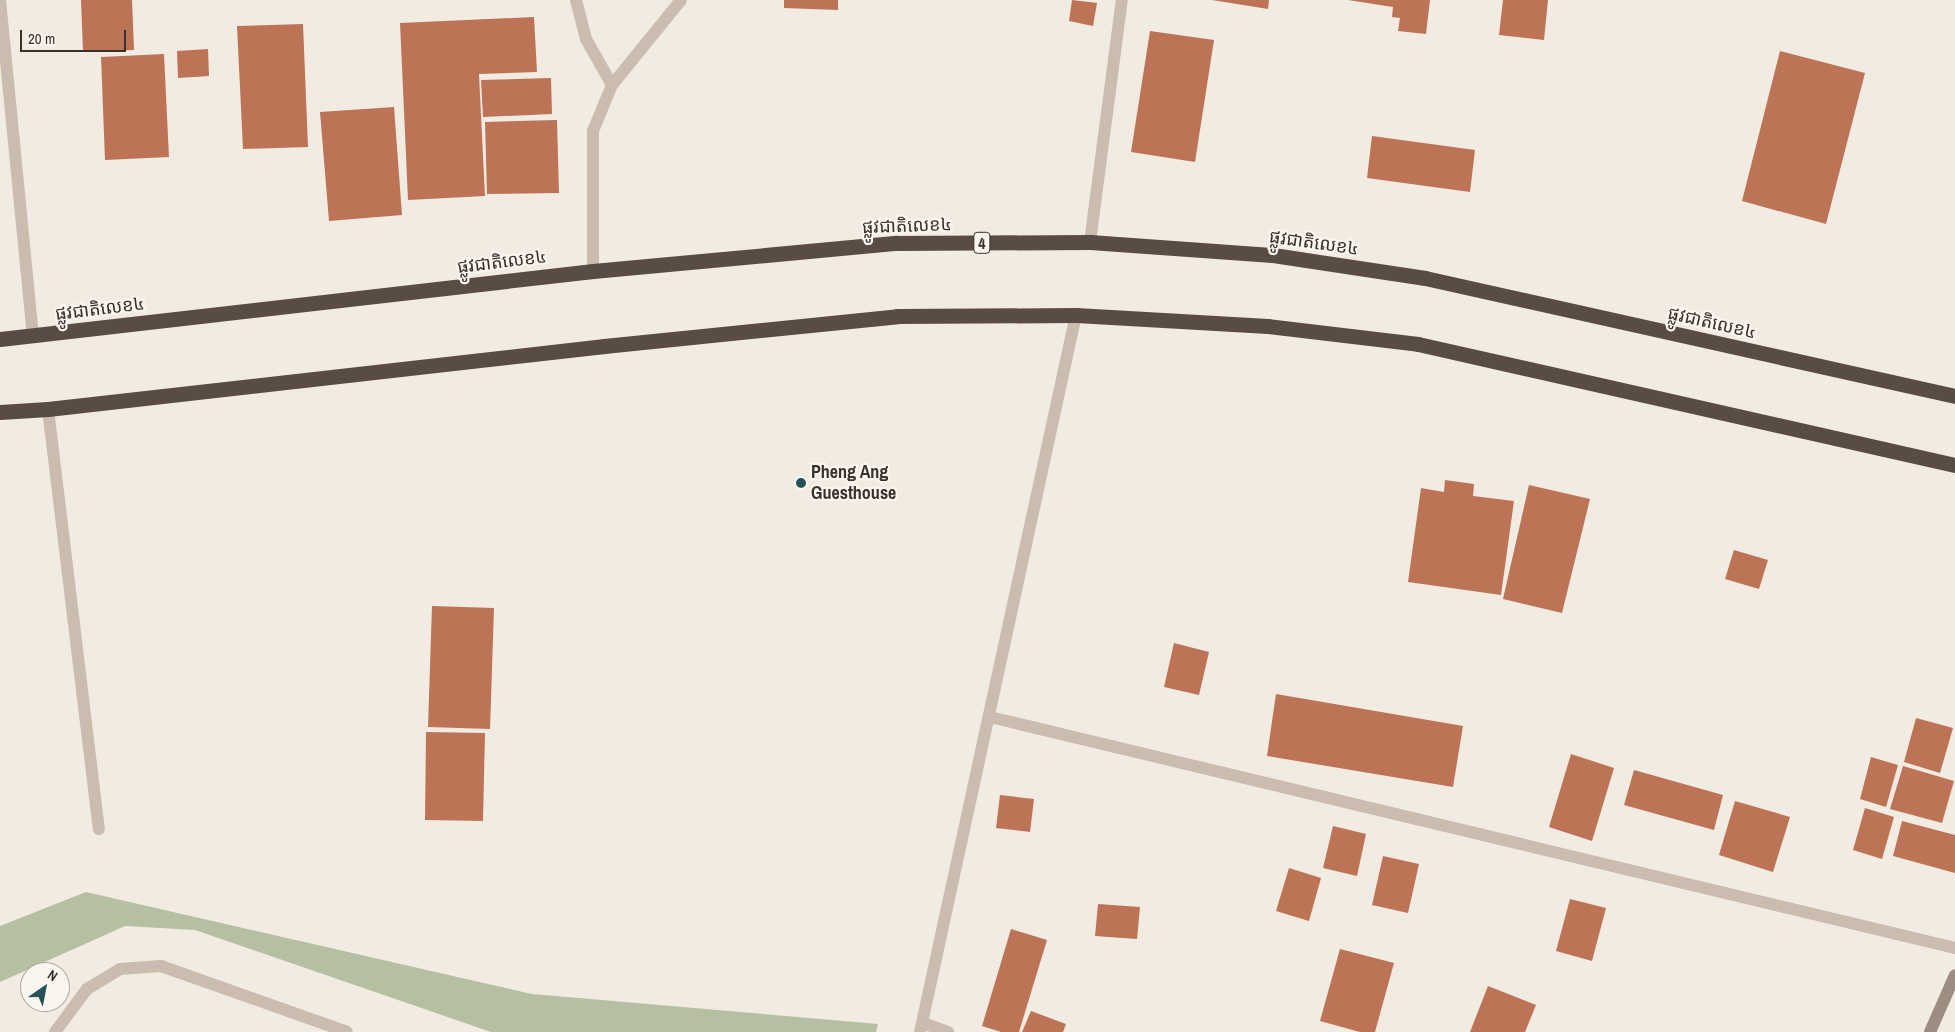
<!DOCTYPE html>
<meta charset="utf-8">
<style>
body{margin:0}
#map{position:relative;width:1955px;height:1032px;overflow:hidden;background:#f2ebe2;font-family:"Archivo Narrow","Noto Sans Khmer",sans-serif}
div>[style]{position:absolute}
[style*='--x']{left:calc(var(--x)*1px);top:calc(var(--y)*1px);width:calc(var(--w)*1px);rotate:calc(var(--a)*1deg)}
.green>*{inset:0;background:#b5c0a3}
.building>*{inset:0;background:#bc7356}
.lane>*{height:12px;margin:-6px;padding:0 6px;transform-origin:6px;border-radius:6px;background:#cabcaf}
.street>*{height:12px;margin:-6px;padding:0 6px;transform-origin:6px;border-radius:6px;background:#cabcaf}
.secondary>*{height:12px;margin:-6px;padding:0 6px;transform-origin:6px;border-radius:6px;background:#9d8c80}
.highway>*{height:15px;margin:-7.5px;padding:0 7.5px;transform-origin:7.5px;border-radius:7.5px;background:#594c44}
.dots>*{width:14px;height:14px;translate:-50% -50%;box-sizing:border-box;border:2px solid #faf5ef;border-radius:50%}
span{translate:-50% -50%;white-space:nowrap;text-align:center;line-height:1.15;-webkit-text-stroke:4.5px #faf5ef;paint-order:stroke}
.shield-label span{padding:1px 4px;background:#faf5ef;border:1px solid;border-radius:4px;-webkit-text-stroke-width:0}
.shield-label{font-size:16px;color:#39312c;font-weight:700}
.street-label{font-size:18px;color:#39312c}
.poi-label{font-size:18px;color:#39312c;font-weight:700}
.left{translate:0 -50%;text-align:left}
.north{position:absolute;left:20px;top:962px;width:50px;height:50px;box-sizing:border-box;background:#faf5ef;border:1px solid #ada7a1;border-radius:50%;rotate:33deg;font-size:14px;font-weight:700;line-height:20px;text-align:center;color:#39312c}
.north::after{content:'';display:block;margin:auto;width:18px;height:22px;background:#255258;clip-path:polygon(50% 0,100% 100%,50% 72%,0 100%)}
.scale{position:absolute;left:20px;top:30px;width:106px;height:22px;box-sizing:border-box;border:2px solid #39312c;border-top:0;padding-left:6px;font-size:15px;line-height:18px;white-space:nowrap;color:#39312c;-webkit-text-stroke:4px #faf5ef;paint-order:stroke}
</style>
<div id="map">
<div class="green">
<div style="clip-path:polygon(86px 892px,532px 994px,878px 1024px,876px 1032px,491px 1032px,195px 930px,125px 926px,0 982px,0 926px)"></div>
</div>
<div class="building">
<div style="clip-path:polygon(81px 0,132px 0,134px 50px,83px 52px)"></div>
<div style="clip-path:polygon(784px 0,838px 0,838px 10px,784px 8px)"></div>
<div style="clip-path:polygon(1072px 0,1097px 3px,1093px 26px,1069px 21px)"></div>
<div style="clip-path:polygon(1212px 0,1269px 0,1268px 9px)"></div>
<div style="clip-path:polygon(1348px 0,1430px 0,1426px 34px,1398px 31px,1400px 18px,1392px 17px,1393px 7px)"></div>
<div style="clip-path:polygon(1503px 0,1548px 0,1544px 40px,1499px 35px)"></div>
<div style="clip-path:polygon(534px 17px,537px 72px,479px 74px,485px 196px,408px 200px,400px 23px)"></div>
<div style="clip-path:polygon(303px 24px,308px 147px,243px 149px,237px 26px)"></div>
<div style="clip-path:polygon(1150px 31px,1214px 40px,1195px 162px,1131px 152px)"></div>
<div style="clip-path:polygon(208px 49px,209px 76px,178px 78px,177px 51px)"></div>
<div style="clip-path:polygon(1780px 51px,1865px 73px,1826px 224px,1742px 201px)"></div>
<div style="clip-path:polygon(164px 54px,169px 157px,105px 160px,101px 57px)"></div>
<div style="clip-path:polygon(551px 78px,552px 114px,483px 117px,481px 80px)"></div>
<div style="clip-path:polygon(394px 107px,402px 215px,329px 221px,320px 112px)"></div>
<div style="clip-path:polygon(557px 120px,559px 193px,487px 194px,485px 122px)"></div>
<div style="clip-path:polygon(1372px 136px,1475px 150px,1470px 192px,1367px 178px)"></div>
<div style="clip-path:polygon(1445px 480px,1474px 484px,1473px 496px,1514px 501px,1501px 595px,1408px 582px,1421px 488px,1444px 492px)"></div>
<div style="clip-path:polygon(1529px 485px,1590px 499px,1562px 613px,1503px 599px)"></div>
<div style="clip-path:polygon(1734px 550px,1768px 560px,1759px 589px,1725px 579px)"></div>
<div style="clip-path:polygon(432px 606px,494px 608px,490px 729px,428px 727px)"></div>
<div style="clip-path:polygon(1174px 643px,1209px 652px,1199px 695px,1164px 687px)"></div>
<div style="clip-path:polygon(1276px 694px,1463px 726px,1453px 787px,1267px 756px)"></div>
<div style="clip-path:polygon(1916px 718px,1953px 728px,1940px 773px,1904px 762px)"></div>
<div style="clip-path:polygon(426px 732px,485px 733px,483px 821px,425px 820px)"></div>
<div style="clip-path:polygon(1571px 754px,1614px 768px,1592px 841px,1549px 827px)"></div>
<div style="clip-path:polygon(1871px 757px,1898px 765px,1886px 807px,1860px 799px)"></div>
<div style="clip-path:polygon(1903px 766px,1954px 781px,1942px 823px,1890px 809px)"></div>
<div style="clip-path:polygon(1634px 770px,1723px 795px,1714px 830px,1624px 805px)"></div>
<div style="clip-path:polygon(1000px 795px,1034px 799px,1030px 832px,996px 828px)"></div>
<div style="clip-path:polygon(1735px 801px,1790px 817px,1773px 872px,1719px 855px)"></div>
<div style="clip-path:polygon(1865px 808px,1894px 817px,1882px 859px,1853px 850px)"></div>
<div style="clip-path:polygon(1902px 821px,1955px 835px,1955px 873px,1893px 856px)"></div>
<div style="clip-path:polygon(1333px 826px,1366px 834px,1357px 876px,1323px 868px)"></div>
<div style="clip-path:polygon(1383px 856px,1419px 864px,1408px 913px,1372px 905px)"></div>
<div style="clip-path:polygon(1289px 868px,1321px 878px,1309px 921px,1276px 911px)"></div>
<div style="clip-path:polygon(1570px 899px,1606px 908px,1592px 961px,1556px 951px)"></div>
<div style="clip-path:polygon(1098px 904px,1140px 907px,1137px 939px,1095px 936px)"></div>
<div style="clip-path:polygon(1011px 929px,1047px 940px,1019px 1032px,1001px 1032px,982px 1026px)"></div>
<div style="clip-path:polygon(1340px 949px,1394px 963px,1375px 1032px,1360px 1032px,1320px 1021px)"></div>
<div style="clip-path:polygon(1488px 986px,1536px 1005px,1525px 1032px,1470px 1032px)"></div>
<div style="clip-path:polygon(1031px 1011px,1066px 1024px,1063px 1032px,1022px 1032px)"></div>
</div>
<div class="lane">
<div style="--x:576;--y:0;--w:40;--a:75.6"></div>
<div style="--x:586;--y:39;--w:53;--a:60.5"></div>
</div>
<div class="street">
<div style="--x:0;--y:0;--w:338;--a:84.4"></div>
<div style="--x:1090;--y:242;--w:244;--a:-82.5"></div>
<div style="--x:593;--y:271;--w:140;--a:-90"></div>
<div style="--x:593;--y:131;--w:50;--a:-67.6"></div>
<div style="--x:612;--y:85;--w:109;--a:-50.9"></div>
<div style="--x:48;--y:409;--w:423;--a:83.1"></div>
<div style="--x:990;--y:717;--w:992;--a:13.46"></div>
<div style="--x:923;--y:1023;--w:27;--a:20"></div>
<div style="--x:55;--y:1032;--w:54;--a:-53.3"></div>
<div style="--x:87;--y:989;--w:39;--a:-31"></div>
<div style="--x:120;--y:969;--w:41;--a:-4.2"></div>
<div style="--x:161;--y:966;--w:197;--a:19.5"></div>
<div style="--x:920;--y:1032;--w:734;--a:-77.73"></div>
</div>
<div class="secondary">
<div style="--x:1930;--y:1032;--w:62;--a:-66.3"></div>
</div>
<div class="highway">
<div style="--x:0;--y:339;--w:597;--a:-6.54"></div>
<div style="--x:593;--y:271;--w:305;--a:-5.3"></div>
<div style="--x:897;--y:243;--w:193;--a:-0.3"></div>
<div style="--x:1090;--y:242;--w:183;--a:4.1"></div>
<div style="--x:1273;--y:255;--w:154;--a:8.6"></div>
<div style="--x:1425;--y:278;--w:543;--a:12.55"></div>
<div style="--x:0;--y:412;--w:48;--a:-3.6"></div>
<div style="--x:48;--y:409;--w:560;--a:-6.46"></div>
<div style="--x:604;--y:346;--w:295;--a:-5.8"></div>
<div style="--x:897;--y:316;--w:179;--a:-0.3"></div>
<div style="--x:1076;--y:315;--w:192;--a:3.3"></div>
<div style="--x:1268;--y:326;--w:151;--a:6.8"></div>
<div style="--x:1418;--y:344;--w:550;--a:12.7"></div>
</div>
<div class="dots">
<div style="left:801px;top:483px;background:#255258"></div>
</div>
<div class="shield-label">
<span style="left:982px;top:243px">4</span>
</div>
<div class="street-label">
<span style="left:907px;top:226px;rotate:-2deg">ផ្លូវជាតិលេខ៤</span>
<span style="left:1314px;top:243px;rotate:8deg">ផ្លូវជាតិលេខ៤</span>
<span style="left:502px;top:262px;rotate:-7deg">ផ្លូវជាតិលេខ៤</span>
<span style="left:100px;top:309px;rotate:-7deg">ផ្លូវជាតិលេខ៤</span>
<span style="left:1712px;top:323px;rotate:13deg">ផ្លូវជាតិលេខ៤</span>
</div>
<div class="poi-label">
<span class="left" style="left:811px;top:483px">Pheng Ang<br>Guesthouse</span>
</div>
<div class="north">N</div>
<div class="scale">20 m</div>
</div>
